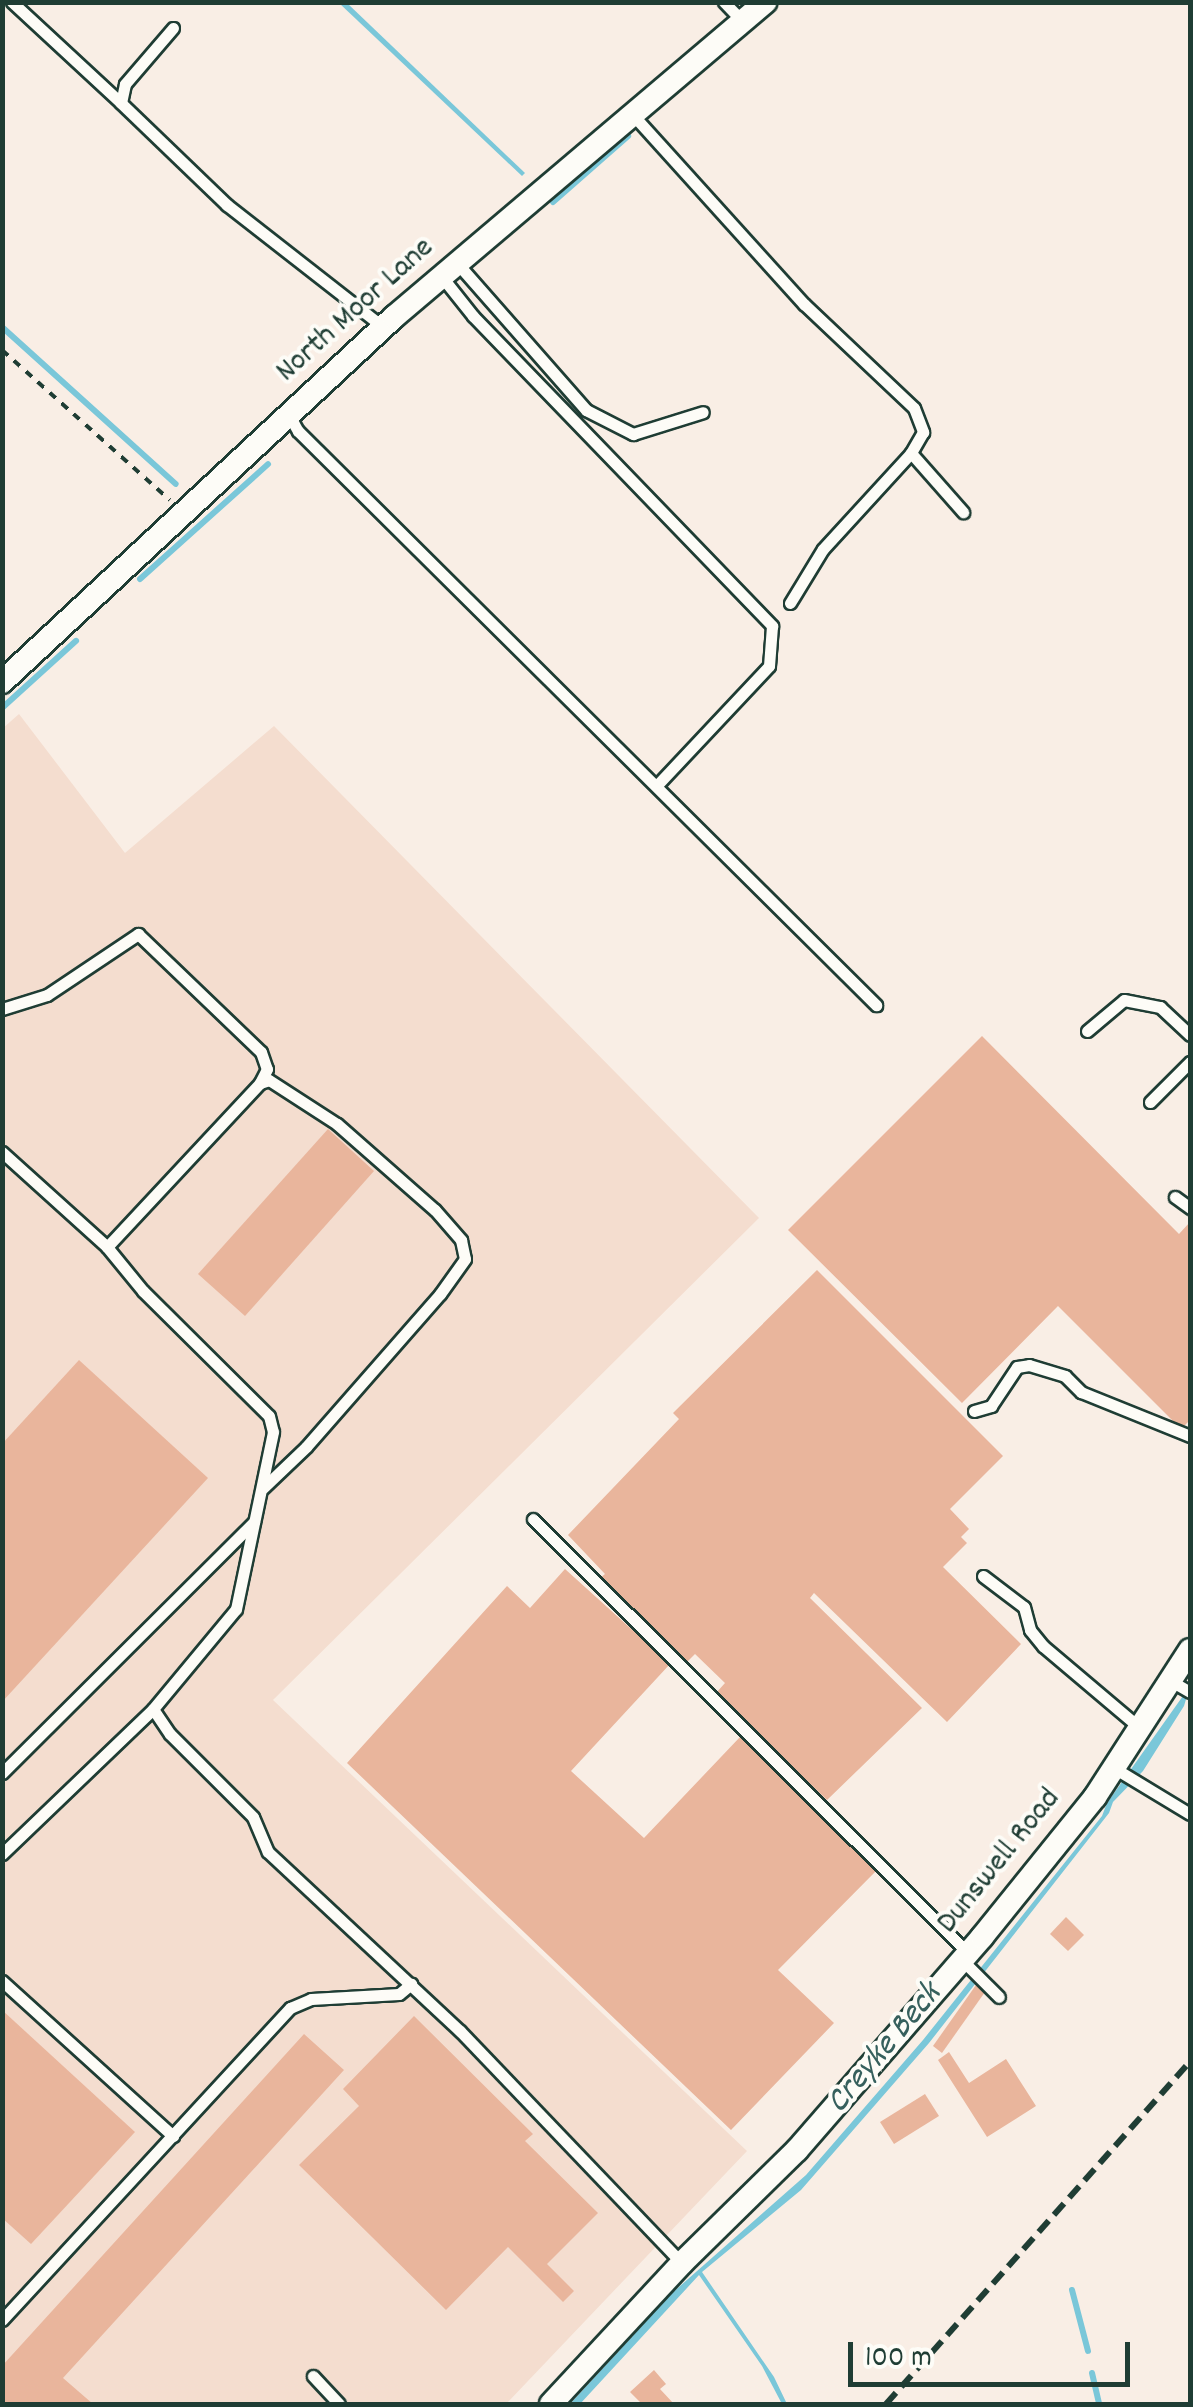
<!DOCTYPE html>
<style>
body{margin:0}
#map{position:relative;width:1193px;height:2407px;overflow:hidden;background:#f9eee5;font-family:Dekko,sans-serif}
div>[style]{position:absolute}
[style*='--x']{left:calc(var(--x)*1px);top:calc(var(--y)*1px);width:calc(var(--w)*1px);rotate:calc(var(--a)*1deg)}
.built>*{inset:0;background:#f4ddcf}
.water>*{inset:0;background:#7ac7d9}
.stream>*{height:6px;margin:-3px;padding:0 3px;transform-origin:3px;border-radius:3px;background:#7ac7d9}
.building>*{inset:0;background:#e9b59c}
.path>*{height:4px;margin-top:-2px;transform-origin:0;background:repeating-linear-gradient(90deg,#1f3d34 0 8px,transparent 0 16px)}
.roads{filter:drop-shadow(2px 0 #1f3d34) drop-shadow(-2px 0 #1f3d34) drop-shadow(0 2px #1f3d34) drop-shadow(0 -2px #1f3d34)}
.lane>*{height:11px;margin:-5.5px;padding:0 5.5px;transform-origin:5.5px;border-radius:5.5px;background:#fdfcf7}
.street>*{height:22px;margin:-11px;padding:0 11px;transform-origin:11px;border-radius:11px;background:#fdfcf7}
.rail>*{height:6px;margin-top:-3px;transform-origin:0;background:repeating-linear-gradient(90deg,#1f3d34 0 15px,transparent 0 23px)}
span{translate:-50% -50%;white-space:nowrap;text-align:center;line-height:1.15;-webkit-text-stroke:8px #fdfcf7;paint-order:stroke}
.street-label{font-size:32px;color:#1f3d34}
.water-label{font-size:35px;color:#36605d;font-style:italic}
.frame{position:absolute;inset:0;border:5px solid #1f3d34;pointer-events:none}
.scale{position:absolute;left:848px;top:2342px;width:282px;height:45px;box-sizing:border-box;border:5px solid #1f3d34;border-top:0;padding-left:12px;font-size:30px;line-height:35px;white-space:nowrap;color:#1f3d34;-webkit-text-stroke:8px #fdfcf7;paint-order:stroke}
</style>
<div id="map">
<div class="built">
<div style="clip-path:polygon(19px 714px,125px 853px,274px 726px,759px 1218px,273px 1700px,747px 2151px,506px 2404px,3px 2404px,2px 729px)"></div>
</div>
<div class="water">
<div style="clip-path:polygon(339px 3px,347px 3px,525px 173px,522px 176px)"></div>
<div style="clip-path:polygon(1190px 1686px,1184px 1706px,1143px 1771px,1113px 1802px,1109px 1813px,929px 2043px,801px 2190px,702px 2272px,774px 2377px,787px 2404px,782px 2404px,762px 2366px,699px 2275px,580px 2404px,570px 2404px,671px 2294px,806px 2175px,923px 2040px,1102px 1816px,1107px 1803px)"></div>
</div>
<div class="stream">
<div style="--x:553;--y:202;--w:100;--a:-41.3"></div>
<div style="--x:2;--y:327;--w:234;--a:42.1"></div>
<div style="--x:140;--y:579;--w:172;--a:-41.9"></div>
<div style="--x:2;--y:708;--w:100;--a:-42.2"></div>
<div style="--x:1072;--y:2290;--w:63;--a:75.3"></div>
<div style="--x:1092;--y:2373;--w:32;--a:77"></div>
</div>
<div class="building">
<div style="clip-path:polygon(982px 1036px,1179px 1234px,1190px 1222px,1190px 1420px,1181px 1429px,1058px 1306px,962px 1403px,788px 1230px)"></div>
<div style="clip-path:polygon(328px 1129px,374px 1171px,245px 1316px,198px 1274px)"></div>
<div style="clip-path:polygon(817px 1270px,1003px 1456px,950px 1509px,969px 1529px,961px 1537px,967px 1543px,943px 1567px,1021px 1644px,947px 1722px,814px 1593px,810px 1598px,922px 1708px,827px 1800px,716px 1693px,725px 1683px,695px 1654px,687px 1662px,600px 1578px,605px 1574px,568px 1535px,679px 1419px,673px 1413px)"></div>
<div style="clip-path:polygon(79px 1360px,208px 1478px,2px 1702px,2px 1444px)"></div>
<div style="clip-path:polygon(565px 1569px,670px 1664px,571px 1771px,644px 1838px,740px 1737px,877px 1870px,778px 1970px,834px 2023px,731px 2130px,347px 1763px,507px 1586px,530px 1608px)"></div>
<div style="clip-path:polygon(1066px 1917px,1084px 1935px,1068px 1951px,1050px 1934px)"></div>
<div style="clip-path:polygon(976px 1985px,985px 1992px,942px 2053px,933px 2046px)"></div>
<div style="clip-path:polygon(2px 2010px,135px 2132px,31px 2244px,2px 2218px)"></div>
<div style="clip-path:polygon(414px 2016px,533px 2134px,525px 2141px,598px 2213px,547px 2264px,574px 2291px,563px 2302px,508px 2247px,446px 2310px,299px 2165px,359px 2106px,343px 2089px)"></div>
<div style="clip-path:polygon(304px 2034px,344px 2070px,63px 2378px,93px 2404px,2px 2404px,2px 2366px)"></div>
<div style="clip-path:polygon(949px 2052px,969px 2083px,1006px 2059px,1036px 2106px,987px 2137px,938px 2060px)"></div>
<div style="clip-path:polygon(925px 2094px,939px 2116px,894px 2144px,880px 2122px)"></div>
<div style="clip-path:polygon(654px 2370px,666px 2384px,660px 2389px,674px 2404px,642px 2404px,630px 2392px)"></div>
</div>
<div class="path">
<div style="--x:2;--y:350;--w:225;--a:41.8"></div>
</div>
<div class="roads">
<div class="lane">
<div style="--x:12;--y:2;--w:149;--a:42.8"></div>
<div style="--x:724;--y:2;--w:28;--a:46"></div>
<div style="--x:173;--y:28;--w:74;--a:130.6"></div>
<div style="--x:125;--y:84;--w:19;--a:102"></div>
<div style="--x:121;--y:103;--w:147;--a:43.9"></div>
<div style="--x:227;--y:205;--w:198;--a:38"></div>
<div style="--x:633;--y:115;--w:255;--a:47.9"></div>
<div style="--x:804;--y:304;--w:151;--a:43.4"></div>
<div style="--x:914;--y:408;--w:26;--a:69"></div>
<div style="--x:923;--y:432;--w:24;--a:120"></div>
<div style="--x:911;--y:453;--w:79;--a:48.6"></div>
<div style="--x:457;--y:263;--w:196;--a:48.7"></div>
<div style="--x:586;--y:410;--w:53;--a:27.1"></div>
<div style="--x:633;--y:434;--w:73;--a:-17.4"></div>
<div style="--x:442;--y:277;--w:50;--a:51.5"></div>
<div style="--x:473;--y:316;--w:431;--a:46"></div>
<div style="--x:772;--y:626;--w:40;--a:94.3"></div>
<div style="--x:769;--y:666;--w:162;--a:133.2"></div>
<div style="--x:289;--y:415;--w:18;--a:61"></div>
<div style="--x:298;--y:431;--w:815;--a:44.8"></div>
<div style="--x:790;--y:603;--w:63;--a:-58.6"></div>
<div style="--x:823;--y:549;--w:130;--a:-47.5"></div>
<div style="--x:2;--y:1009;--w:47;--a:-17.3"></div>
<div style="--x:47;--y:995;--w:110;--a:-33.8"></div>
<div style="--x:138;--y:934;--w:170;--a:43.8"></div>
<div style="--x:261;--y:1052;--w:18;--a:71"></div>
<div style="--x:267;--y:1069;--w:16;--a:117"></div>
<div style="--x:1087;--y:1031;--w:48;--a:-40"></div>
<div style="--x:1124;--y:1000;--w:37;--a:11"></div>
<div style="--x:1160;--y:1007;--w:41;--a:43"></div>
<div style="--x:1150;--y:1102;--w:57;--a:-45"></div>
<div style="--x:2;--y:1152;--w:142;--a:42.1"></div>
<div style="--x:107;--y:1247;--w:57;--a:50.7"></div>
<div style="--x:143;--y:1291;--w:177;--a:44.8"></div>
<div style="--x:269;--y:1416;--w:16;--a:76"></div>
<div style="--x:273;--y:1432;--w:181;--a:101.8"></div>
<div style="--x:236;--y:1609;--w:130;--a:129.7"></div>
<div style="--x:153;--y:1709;--w:30;--a:56"></div>
<div style="--x:170;--y:1734;--w:117;--a:45"></div>
<div style="--x:253;--y:1817;--w:38;--a:67"></div>
<div style="--x:268;--y:1852;--w:262;--a:43"></div>
<div style="--x:460;--y:2031;--w:321;--a:46.3"></div>
<div style="--x:1175;--y:1197;--w:19;--a:36"></div>
<div style="--x:107;--y:1247;--w:224;--a:-47"></div>
<div style="--x:260;--y:1083;--w:9;--a:-18"></div>
<div style="--x:269;--y:1080;--w:81;--a:32.9"></div>
<div style="--x:337;--y:1124;--w:130;--a:41.3"></div>
<div style="--x:435;--y:1210;--w:40;--a:49"></div>
<div style="--x:461;--y:1240;--w:19;--a:78"></div>
<div style="--x:465;--y:1259;--w:43;--a:125.5"></div>
<div style="--x:440;--y:1294;--w:203;--a:131.2"></div>
<div style="--x:306;--y:1447;--w:59;--a:136.4"></div>
<div style="--x:974;--y:1411;--w:18;--a:-16"></div>
<div style="--x:991;--y:1406;--w:47;--a:-56.3"></div>
<div style="--x:1017;--y:1367;--w:12;--a:-9"></div>
<div style="--x:1029;--y:1365;--w:38;--a:17"></div>
<div style="--x:1065;--y:1376;--w:23;--a:45"></div>
<div style="--x:1081;--y:1392;--w:118;--a:22"></div>
<div style="--x:533;--y:1519;--w:614;--a:44.93"></div>
<div style="--x:983;--y:1576;--w:51;--a:37.1"></div>
<div style="--x:1024;--y:1607;--w:24;--a:75"></div>
<div style="--x:1030;--y:1630;--w:21;--a:51"></div>
<div style="--x:1043;--y:1646;--w:127;--a:40.2"></div>
<div style="--x:1171;--y:1681;--w:22;--a:30"></div>
<div style="--x:1114;--y:1768;--w:89;--a:31.2"></div>
<div style="--x:2;--y:1773;--w:356;--a:-44.9"></div>
<div style="--x:2;--y:1854;--w:209;--a:-43.8"></div>
<div style="--x:962;--y:1960;--w:52;--a:45"></div>
<div style="--x:2;--y:1981;--w:231;--a:42.2"></div>
<div style="--x:2;--y:2320;--w:425;--a:-47.3"></div>
<div style="--x:290;--y:2008;--w:23;--a:-23"></div>
<div style="--x:311;--y:1999;--w:88;--a:-3.3"></div>
<div style="--x:399;--y:1994;--w:16;--a:-40"></div>
<div style="--x:313;--y:2376;--w:38;--a:47"></div>
</div>
<div class="street">
<div style="--x:2;--y:682;--w:536;--a:-42.96"></div>
<div style="--x:394;--y:317;--w:487;--a:-40.3"></div>
<div style="--x:551;--y:2404;--w:192;--a:-47.1"></div>
<div style="--x:682;--y:2263;--w:161;--a:-44.5"></div>
<div style="--x:797;--y:2150;--w:282;--a:-49"></div>
<div style="--x:982;--y:1937;--w:180;--a:-51.1"></div>
<div style="--x:1095;--y:1797;--w:175;--a:-57.1"></div>
</div>
</div>
<div class="rail">
<div style="--x:886;--y:2404;--w:458;--a:-48.4"></div>
</div>
<div class="street-label">
<span style="left:356px;top:311px;rotate:-42deg">North Moor Lane</span>
<span style="left:1000px;top:1862px;rotate:-51deg">Dunswell Road</span>
</div>
<div class="water-label">
<span style="left:885px;top:2049px;rotate:-50deg">Creyke Beck</span>
</div>
<div class="frame"></div>
<div class="scale">100 m</div>
</div>
